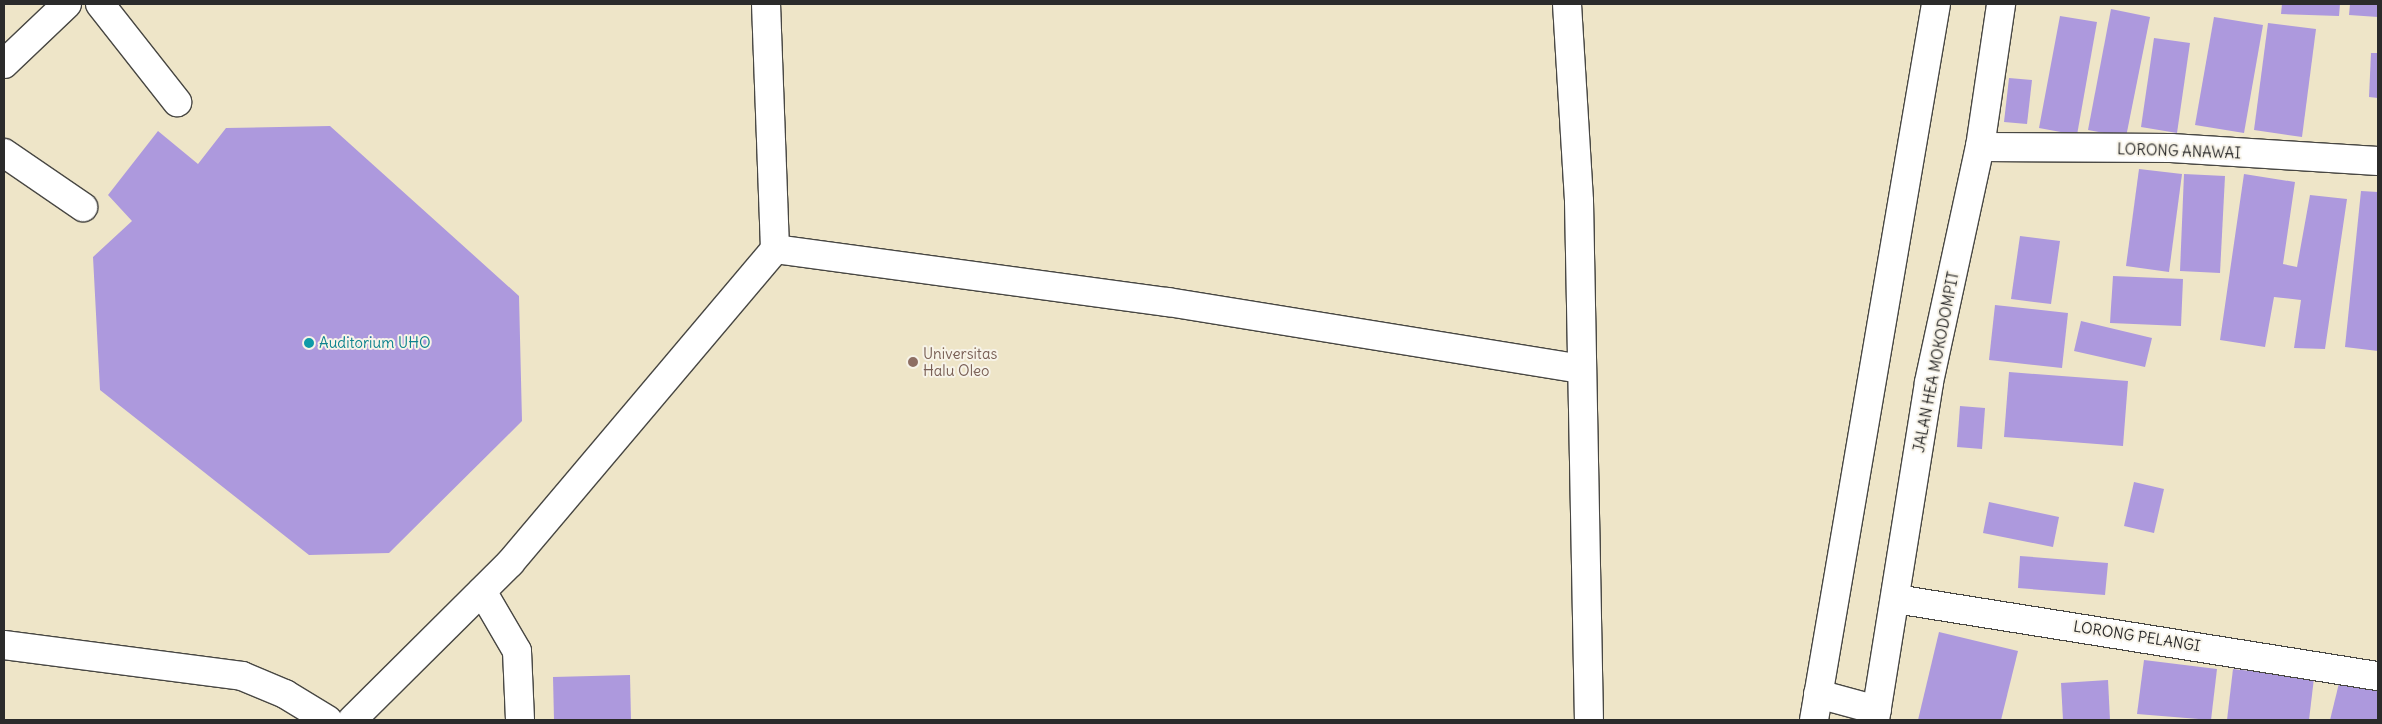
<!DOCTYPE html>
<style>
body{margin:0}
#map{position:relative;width:2382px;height:724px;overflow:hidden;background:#eee5c8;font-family:Delius,sans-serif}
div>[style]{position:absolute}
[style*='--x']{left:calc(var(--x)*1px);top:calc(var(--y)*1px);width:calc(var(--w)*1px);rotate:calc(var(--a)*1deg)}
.building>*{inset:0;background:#ad99dd}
.roads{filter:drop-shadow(1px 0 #484743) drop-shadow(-1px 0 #484743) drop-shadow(0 1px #484743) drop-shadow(0 -1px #484743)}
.minor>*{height:28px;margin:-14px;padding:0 14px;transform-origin:14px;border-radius:14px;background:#fff}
.dots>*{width:14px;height:14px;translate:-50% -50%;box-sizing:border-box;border:2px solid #f7f3e8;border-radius:50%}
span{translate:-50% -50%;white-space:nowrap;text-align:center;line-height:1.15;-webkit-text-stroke:4px #f7f3e8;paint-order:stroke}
.street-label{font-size:15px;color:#2b2b2b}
.culture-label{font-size:15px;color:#0d838f}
.left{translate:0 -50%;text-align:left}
.education-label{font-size:15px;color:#785e54}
.frame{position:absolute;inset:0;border:5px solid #2b2b2b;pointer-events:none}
</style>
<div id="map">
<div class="building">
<div style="clip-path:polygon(2282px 4px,2340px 4px,2339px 16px,2281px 14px)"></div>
<div style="clip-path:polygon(2350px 4px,2378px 4px,2378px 17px,2349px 15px)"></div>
<div style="clip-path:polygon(2111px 9px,2150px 17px,2126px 137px,2088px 130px)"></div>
<div style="clip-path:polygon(2060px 16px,2097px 22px,2077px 135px,2039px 128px)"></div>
<div style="clip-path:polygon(2214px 17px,2263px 25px,2244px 133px,2195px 125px)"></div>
<div style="clip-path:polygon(2268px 23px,2316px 29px,2302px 137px,2254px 130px)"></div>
<div style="clip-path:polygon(2154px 38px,2190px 43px,2177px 133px,2141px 127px)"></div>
<div style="clip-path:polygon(2371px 53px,2378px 53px,2378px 98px,2369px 97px)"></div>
<div style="clip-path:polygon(2009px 78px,2032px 80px,2027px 124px,2004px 122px)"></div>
<div style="clip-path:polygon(330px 126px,519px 296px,522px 421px,389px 553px,309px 555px,100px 390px,93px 257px,132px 221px,108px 195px,158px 131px,198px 164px,226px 128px)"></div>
<div style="clip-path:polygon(2139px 169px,2182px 174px,2169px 272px,2126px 266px)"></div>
<div style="clip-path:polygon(2184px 174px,2225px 176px,2220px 273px,2180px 271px)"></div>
<div style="clip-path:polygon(2244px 174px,2295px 182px,2283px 264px,2297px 267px,2310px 195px,2347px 199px,2325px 349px,2294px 348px,2301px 300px,2274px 297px,2265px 347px,2220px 340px)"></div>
<div style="clip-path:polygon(2361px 191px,2378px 192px,2378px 351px,2345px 347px)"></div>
<div style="clip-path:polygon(2020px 236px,2060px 241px,2051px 304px,2011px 299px)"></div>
<div style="clip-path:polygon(2113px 276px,2183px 279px,2181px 326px,2110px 323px)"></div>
<div style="clip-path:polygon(1995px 305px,2068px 313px,2062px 368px,1989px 360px)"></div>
<div style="clip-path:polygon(2081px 321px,2152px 338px,2145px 367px,2074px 351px)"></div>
<div style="clip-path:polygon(2009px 372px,2128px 381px,2123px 446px,2004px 437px)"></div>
<div style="clip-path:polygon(1960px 406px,1985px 408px,1982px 449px,1957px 447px)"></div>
<div style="clip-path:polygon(2134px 482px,2164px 489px,2154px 533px,2124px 526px)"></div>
<div style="clip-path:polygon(1989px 502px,2059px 517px,2053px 547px,1983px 533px)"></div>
<div style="clip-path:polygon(2020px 556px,2108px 563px,2105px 595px,2018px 588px)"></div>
<div style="clip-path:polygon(1939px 632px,2018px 651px,2001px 720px,1918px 720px)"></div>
<div style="clip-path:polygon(2144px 660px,2217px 669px,2211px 720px,2137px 714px)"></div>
<div style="clip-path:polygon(2233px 669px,2314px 678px,2309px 720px,2227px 720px)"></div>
<div style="clip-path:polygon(630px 675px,631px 720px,554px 720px,553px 677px)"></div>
<div style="clip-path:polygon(2341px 675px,2378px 684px,2378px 720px,2330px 720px)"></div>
<div style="clip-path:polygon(2108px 680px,2110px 720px,2063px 720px,2061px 683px)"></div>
</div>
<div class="roads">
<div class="minor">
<div style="--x:100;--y:4;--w:125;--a:51.8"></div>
<div style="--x:1567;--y:4;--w:197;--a:86.5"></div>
<div style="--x:1579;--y:201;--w:519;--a:88.9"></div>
<div style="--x:4;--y:64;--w:87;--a:-43.6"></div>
<div style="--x:1980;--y:147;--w:191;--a:0.3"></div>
<div style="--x:2171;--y:148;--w:207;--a:3.6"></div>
<div style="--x:4;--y:153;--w:96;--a:34.4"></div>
<div style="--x:775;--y:249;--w:397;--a:7.7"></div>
<div style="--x:1168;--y:302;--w:418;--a:9.2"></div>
<div style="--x:482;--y:591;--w:69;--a:59.7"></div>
<div style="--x:517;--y:651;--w:69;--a:87.5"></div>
<div style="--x:1896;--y:599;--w:488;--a:9.1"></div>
<div style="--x:4;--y:645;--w:240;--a:7.4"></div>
<div style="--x:242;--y:676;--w:47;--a:22.7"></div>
<div style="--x:285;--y:694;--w:50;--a:31.2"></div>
<div style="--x:1818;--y:694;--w:61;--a:15.2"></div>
<div style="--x:352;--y:720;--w:223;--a:-44.8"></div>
<div style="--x:510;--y:563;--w:411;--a:-49.8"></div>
<div style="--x:775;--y:249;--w:245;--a:-92.1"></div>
<div style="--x:1814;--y:720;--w:726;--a:-80.33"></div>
<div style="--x:1875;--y:720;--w:342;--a:-80.9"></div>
<div style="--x:1929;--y:382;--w:240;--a:-77.8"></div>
<div style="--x:1980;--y:147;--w:145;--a:-81.6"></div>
</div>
</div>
<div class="dots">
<div style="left:309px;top:343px;background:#0f9aa8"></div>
<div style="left:913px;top:362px;background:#8d6e63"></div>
</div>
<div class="street-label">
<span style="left:2179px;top:151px;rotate:2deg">LORONG ANAWAI</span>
<span style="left:1936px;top:362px;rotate:-79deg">JALAN HEA MOKODOMPIT</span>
<span style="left:2137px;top:636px;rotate:9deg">LORONG PELANGI</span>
</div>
<div class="culture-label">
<span class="left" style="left:319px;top:343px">Auditorium UHO</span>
</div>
<div class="education-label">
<span class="left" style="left:923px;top:362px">Universitas<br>Halu Oleo</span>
</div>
<div class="frame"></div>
</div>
